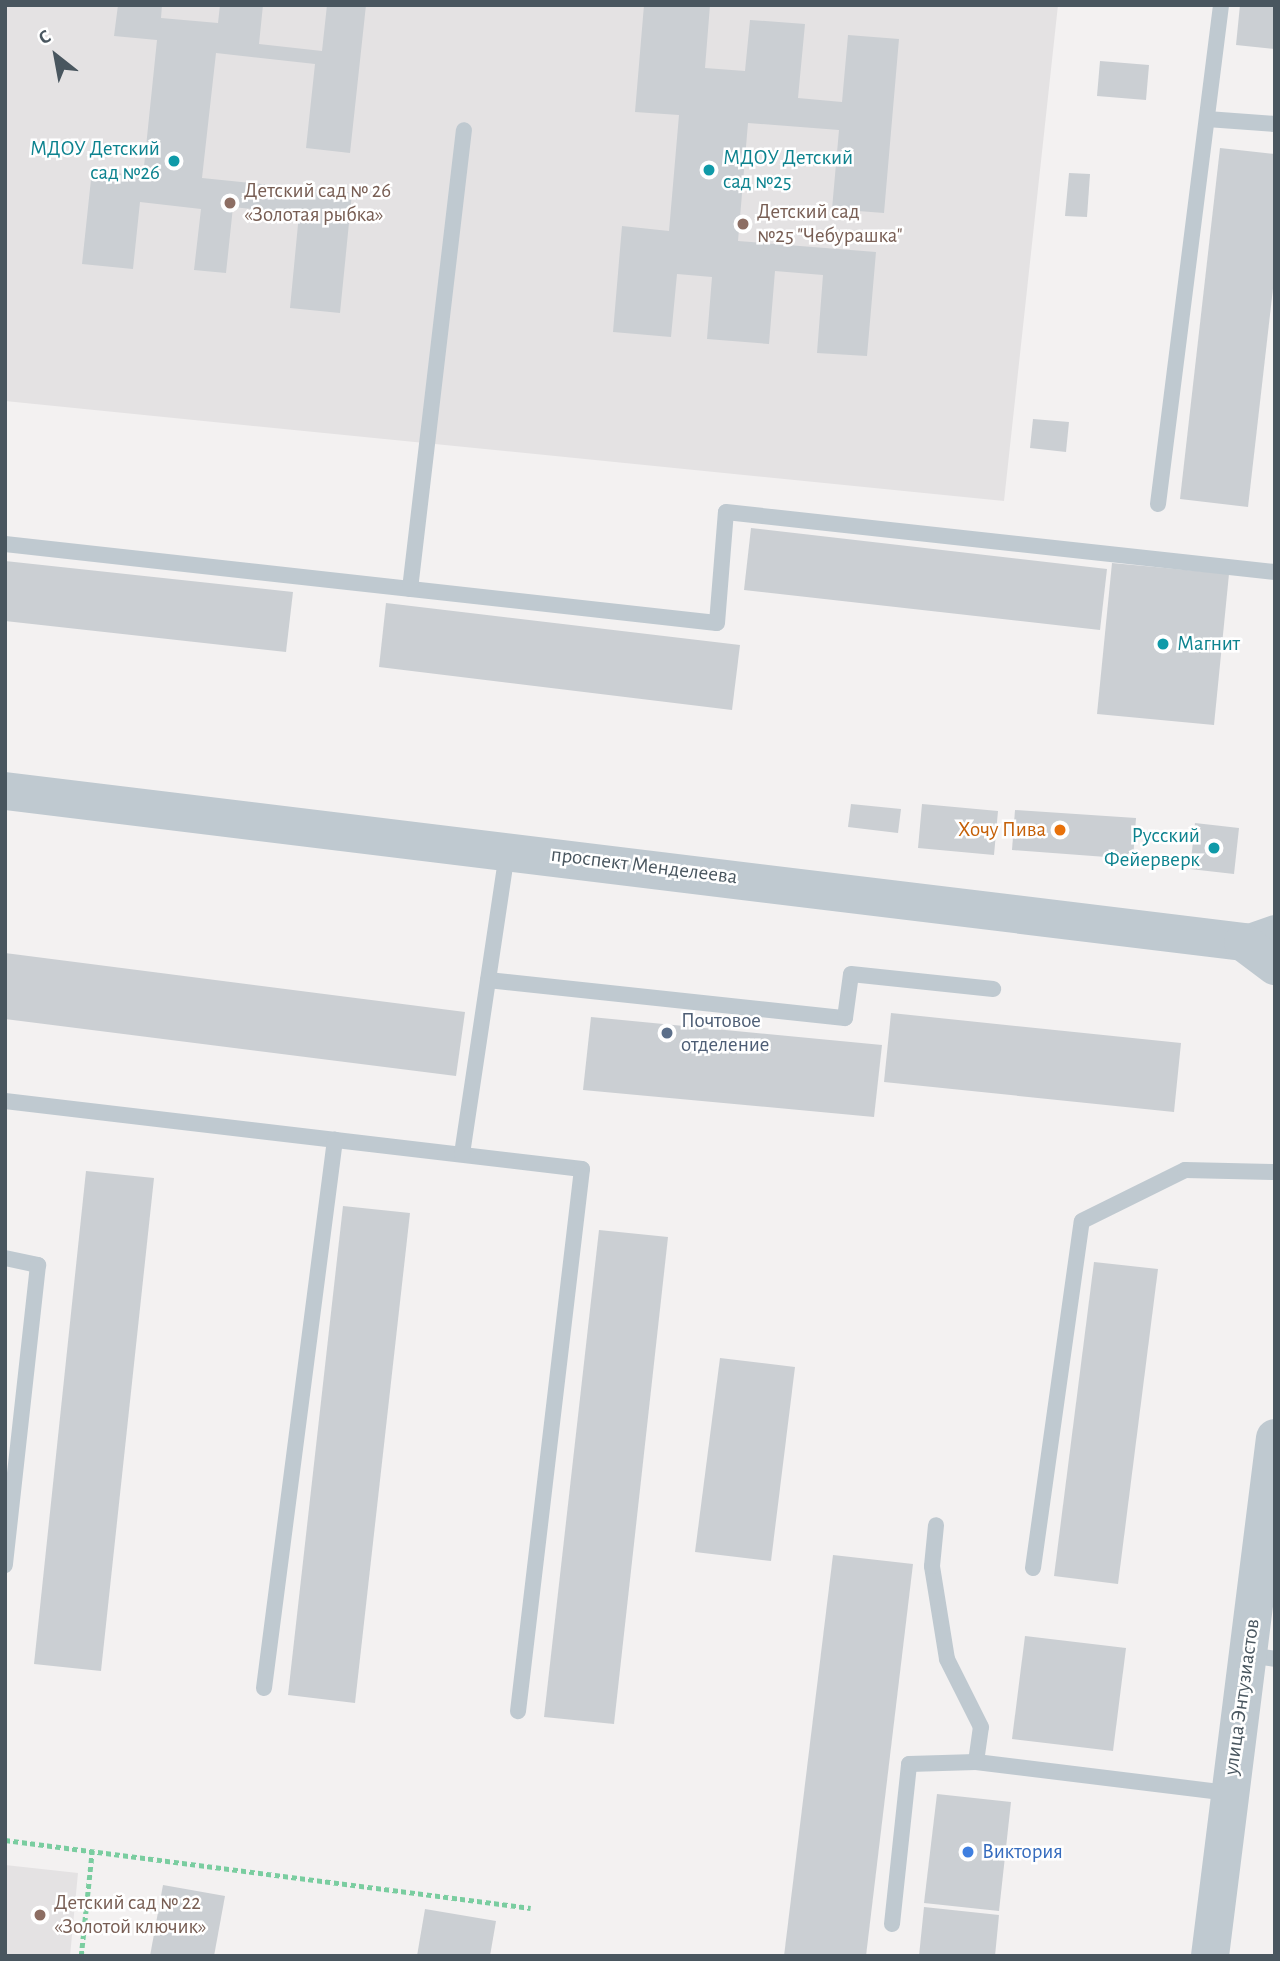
<!DOCTYPE html>
<meta charset="utf-8">
<style>
body{margin:0}
#map{position:relative;width:1280px;height:1961px;overflow:hidden;background:#f3f1f1;font-family:"Alegreya Sans",sans-serif}
div>[style]{position:absolute}
[style*='--x']{left:calc(var(--x)*1px);top:calc(var(--y)*1px);width:calc(var(--w)*1px);rotate:calc(var(--a)*1deg)}
.education>*{inset:0;background:#e4e2e3}
.building>*{inset:0;background:#cbcfd3}
.path>*{height:4.5px;margin-top:-2.25px;transform-origin:0;background:repeating-linear-gradient(90deg,#7acda0 0 5px,transparent 0 8.5px)}
.service>*{height:16px;margin:-8px;padding:0 8px;transform-origin:8px;border-radius:8px;background:#bfc9d0}
.minor>*{height:33px;margin:-16.5px;padding:0 16.5px;transform-origin:16.5px;border-radius:16.5px;background:#bfc9d0}
.tertiary>*{height:38px;margin:-19px;padding:0 19px;transform-origin:19px;border-radius:19px;background:#bfc9d0}
.dots>*{width:19px;height:19px;translate:-50% -50%;box-sizing:border-box;border:4px solid #fff;border-radius:50%}
span{translate:-50% -50%;white-space:nowrap;text-align:center;line-height:1.15;-webkit-text-stroke:5px #fff;paint-order:stroke}
.culture-label{font-size:21px;color:#0d838f}
.right{translate:-100% -50%;text-align:right}
.left{translate:0 -50%;text-align:left}
.education-label{font-size:21px;color:#785e54}
.food-label{font-size:21px;color:#c56008}
.street-label{font-size:21px;color:#49565f}
.service-label{font-size:21px;color:#4e5e75}
.shop-label{font-size:21px;color:#366cbe}
.frame{position:absolute;inset:0;border:7px solid #49565f;pointer-events:none}
.north{position:absolute;left:21px;top:21px;width:70px;height:70px;-webkit-text-stroke:5px #fff;paint-order:stroke;rotate:329deg;font-size:19px;font-weight:700;line-height:28px;text-align:center;color:#49565f}
.north::after{content:'';display:block;margin:auto;width:24px;height:32px;background:#49565f;clip-path:polygon(50% 0,100% 100%,50% 72%,0 100%)}
</style>
<div id="map">
<div class="education">
<div style="clip-path:polygon(5px 5px,1058px 5px,1004px 501px,5px 401px)"></div>
<div style="clip-path:polygon(5px 1865px,78px 1873px,70px 1956px,5px 1956px)"></div>
</div>
<div class="building">
<div style="clip-path:polygon(118px 5px,162px 5px,161px 18px,218px 23px,220px 5px,263px 5px,259px 44px,322px 51px,327px 5px,366px 5px,350px 153px,306px 148px,315px 64px,216px 53px,202px 178px,352px 193px,340px 313px,290px 308px,299px 214px,233px 207px,226px 273px,194px 270px,201px 209px,140px 202px,133px 269px,82px 264px,92px 170px,143px 176px,157px 40px,114px 36px)"></div>
<div style="clip-path:polygon(644px 5px,710px 5px,705px 68px,745px 71px,750px 20px,805px 24px,798px 98px,842px 102px,848px 35px,899px 39px,884px 213px,832px 209px,839px 130px,748px 123px,738px 241px,876px 252px,867px 356px,817px 353px,823px 275px,775px 271px,769px 344px,707px 339px,712px 277px,677px 274px,671px 337px,613px 332px,622px 226px,669px 231px,679px 115px,635px 112px)"></div>
<div style="clip-path:polygon(1240px 5px,1275px 5px,1275px 49px,1236px 45px)"></div>
<div style="clip-path:polygon(1100px 61px,1149px 65px,1146px 100px,1097px 96px)"></div>
<div style="clip-path:polygon(1220px 148px,1275px 154px,1275px 271px,1248px 507px,1180px 499px)"></div>
<div style="clip-path:polygon(1069px 173px,1090px 174px,1087px 217px,1065px 216px)"></div>
<div style="clip-path:polygon(1033px 419px,1069px 422px,1066px 452px,1030px 448px)"></div>
<div style="clip-path:polygon(751px 528px,1107px 569px,1100px 630px,744px 590px)"></div>
<div style="clip-path:polygon(5px 561px,293px 592px,286px 652px,5px 621px)"></div>
<div style="clip-path:polygon(1112px 563px,1229px 574px,1214px 725px,1097px 714px)"></div>
<div style="clip-path:polygon(386px 603px,740px 645px,732px 710px,379px 667px)"></div>
<div style="clip-path:polygon(851px 804px,901px 809px,898px 833px,848px 827px)"></div>
<div style="clip-path:polygon(922px 804px,998px 811px,994px 855px,918px 848px)"></div>
<div style="clip-path:polygon(1015px 810px,1136px 818px,1133px 859px,1012px 850px)"></div>
<div style="clip-path:polygon(1195px 823px,1239px 828px,1234px 874px,1190px 869px)"></div>
<div style="clip-path:polygon(5px 953px,465px 1012px,456px 1076px,5px 1019px)"></div>
<div style="clip-path:polygon(891px 1013px,1181px 1043px,1174px 1112px,884px 1082px)"></div>
<div style="clip-path:polygon(591px 1017px,882px 1045px,874px 1117px,583px 1090px)"></div>
<div style="clip-path:polygon(86px 1171px,154px 1178px,101px 1671px,34px 1664px)"></div>
<div style="clip-path:polygon(343px 1206px,410px 1213px,355px 1703px,288px 1695px)"></div>
<div style="clip-path:polygon(599px 1230px,668px 1237px,614px 1724px,544px 1717px)"></div>
<div style="clip-path:polygon(1094px 1262px,1158px 1269px,1118px 1584px,1054px 1576px)"></div>
<div style="clip-path:polygon(720px 1358px,795px 1367px,771px 1561px,695px 1552px)"></div>
<div style="clip-path:polygon(833px 1555px,913px 1564px,866px 1956px,784px 1956px)"></div>
<div style="clip-path:polygon(1025px 1636px,1126px 1648px,1113px 1751px,1012px 1739px)"></div>
<div style="clip-path:polygon(937px 1794px,1011px 1802px,999px 1911px,924px 1903px)"></div>
<div style="clip-path:polygon(163px 1885px,225px 1896px,214px 1956px,150px 1956px)"></div>
<div style="clip-path:polygon(924px 1907px,999px 1915px,995px 1956px,919px 1956px)"></div>
<div style="clip-path:polygon(425px 1909px,496px 1921px,490px 1956px,417px 1956px)"></div>
</div>
<div class="path">
<div style="--x:5;--y:1840;--w:530;--a:7.37"></div>
<div style="--x:81;--y:1956;--w:106;--a:-84"></div>
</div>
<div class="service">
<div style="--x:1207;--y:119;--w:68;--a:4.2"></div>
<div style="--x:1158;--y:504;--w:503;--a:-82.8"></div>
<div style="--x:5;--y:544;--w:716;--a:6.33"></div>
<div style="--x:717;--y:623;--w:111;--a:-85.4"></div>
<div style="--x:726;--y:512;--w:552;--a:6.24"></div>
<div style="--x:410;--y:589;--w:462;--a:-83.3"></div>
<div style="--x:488;--y:980;--w:359;--a:6.1"></div>
<div style="--x:845;--y:1018;--w:44;--a:-82.2"></div>
<div style="--x:851;--y:974;--w:143;--a:6"></div>
<div style="--x:5;--y:1101;--w:581;--a:6.72"></div>
<div style="--x:582;--y:1169;--w:546;--a:96.73"></div>
<div style="--x:462;--y:1154;--w:304;--a:-81.5"></div>
<div style="--x:5;--y:1258;--w:34;--a:12"></div>
<div style="--x:38;--y:1265;--w:302;--a:96.3"></div>
<div style="--x:1033;--y:1568;--w:350;--a:-82"></div>
<div style="--x:1082;--y:1221;--w:115;--a:-26.3"></div>
<div style="--x:1185;--y:1170;--w:90;--a:1.3"></div>
<div style="--x:1248;--y:1655;--w:27;--a:8"></div>
<div style="--x:264;--y:1688;--w:553;--a:-82.62"></div>
<div style="--x:976;--y:1762;--w:255;--a:7"></div>
<div style="--x:892;--y:1924;--w:161;--a:-83.9"></div>
<div style="--x:909;--y:1764;--w:67;--a:-1.7"></div>
<div style="--x:976;--y:1762;--w:35;--a:-82"></div>
<div style="--x:981;--y:1727;--w:76;--a:-116.6"></div>
<div style="--x:947;--y:1659;--w:94;--a:-99.2"></div>
<div style="--x:932;--y:1566;--w:41;--a:-84.4"></div>
</div>
<div class="minor">
<div style="--x:1243;--y:942;--w:34;--a:-19"></div>
</div>
<div class="tertiary">
<div style="--x:5;--y:791;--w:1247;--a:6.95"></div>
<div style="--x:1243;--y:942;--w:40;--a:37"></div>
<div style="--x:1210;--y:1956;--w:522;--a:-82.85"></div>
</div>
<div class="dots">
<div style="left:174px;top:161px;background:#0f9aa8"></div>
<div style="left:709px;top:170px;background:#0f9aa8"></div>
<div style="left:230px;top:203px;background:#8d6e63"></div>
<div style="left:743px;top:224px;background:#8d6e63"></div>
<div style="left:1163px;top:644px;background:#0f9aa8"></div>
<div style="left:1060px;top:830px;background:#e8710a"></div>
<div style="left:1214px;top:848px;background:#0f9aa8"></div>
<div style="left:667px;top:1033px;background:#5c6f8a"></div>
<div style="left:968px;top:1852px;background:#3f7fe0"></div>
<div style="left:40px;top:1915px;background:#8d6e63"></div>
</div>
<div class="culture-label">
<span class="right" style="left:160px;top:161px">МДОУ Детский<br>сад №26</span>
<span class="left" style="left:723px;top:170px">МДОУ Детский<br>сад №25</span>
<span class="left" style="left:1177px;top:644px">Магнит</span>
<span class="right" style="left:1200px;top:848px">Русский<br>Фейерверк</span>
</div>
<div class="education-label">
<span class="left" style="left:244px;top:203px">Детский сад № 26<br>«Золотая рыбка»</span>
<span class="left" style="left:757px;top:224px">Детский сад<br>№25 "Чебурашка"</span>
<span class="left" style="left:54px;top:1915px">Детский сад № 22<br>«Золотой ключик»</span>
</div>
<div class="food-label">
<span class="right" style="left:1046px;top:830px">Хочу Пива</span>
</div>
<div class="street-label">
<span style="left:644px;top:866px;rotate:7deg">проспект Менделеева</span>
<span style="left:1242px;top:1697px;rotate:-82deg">улица Энтузиастов</span>
</div>
<div class="service-label">
<span class="left" style="left:681px;top:1033px">Почтовое<br>отделение</span>
</div>
<div class="shop-label">
<span class="left" style="left:982px;top:1852px">Виктория</span>
</div>
<div class="frame"></div>
<div class="north">С</div>
</div>
